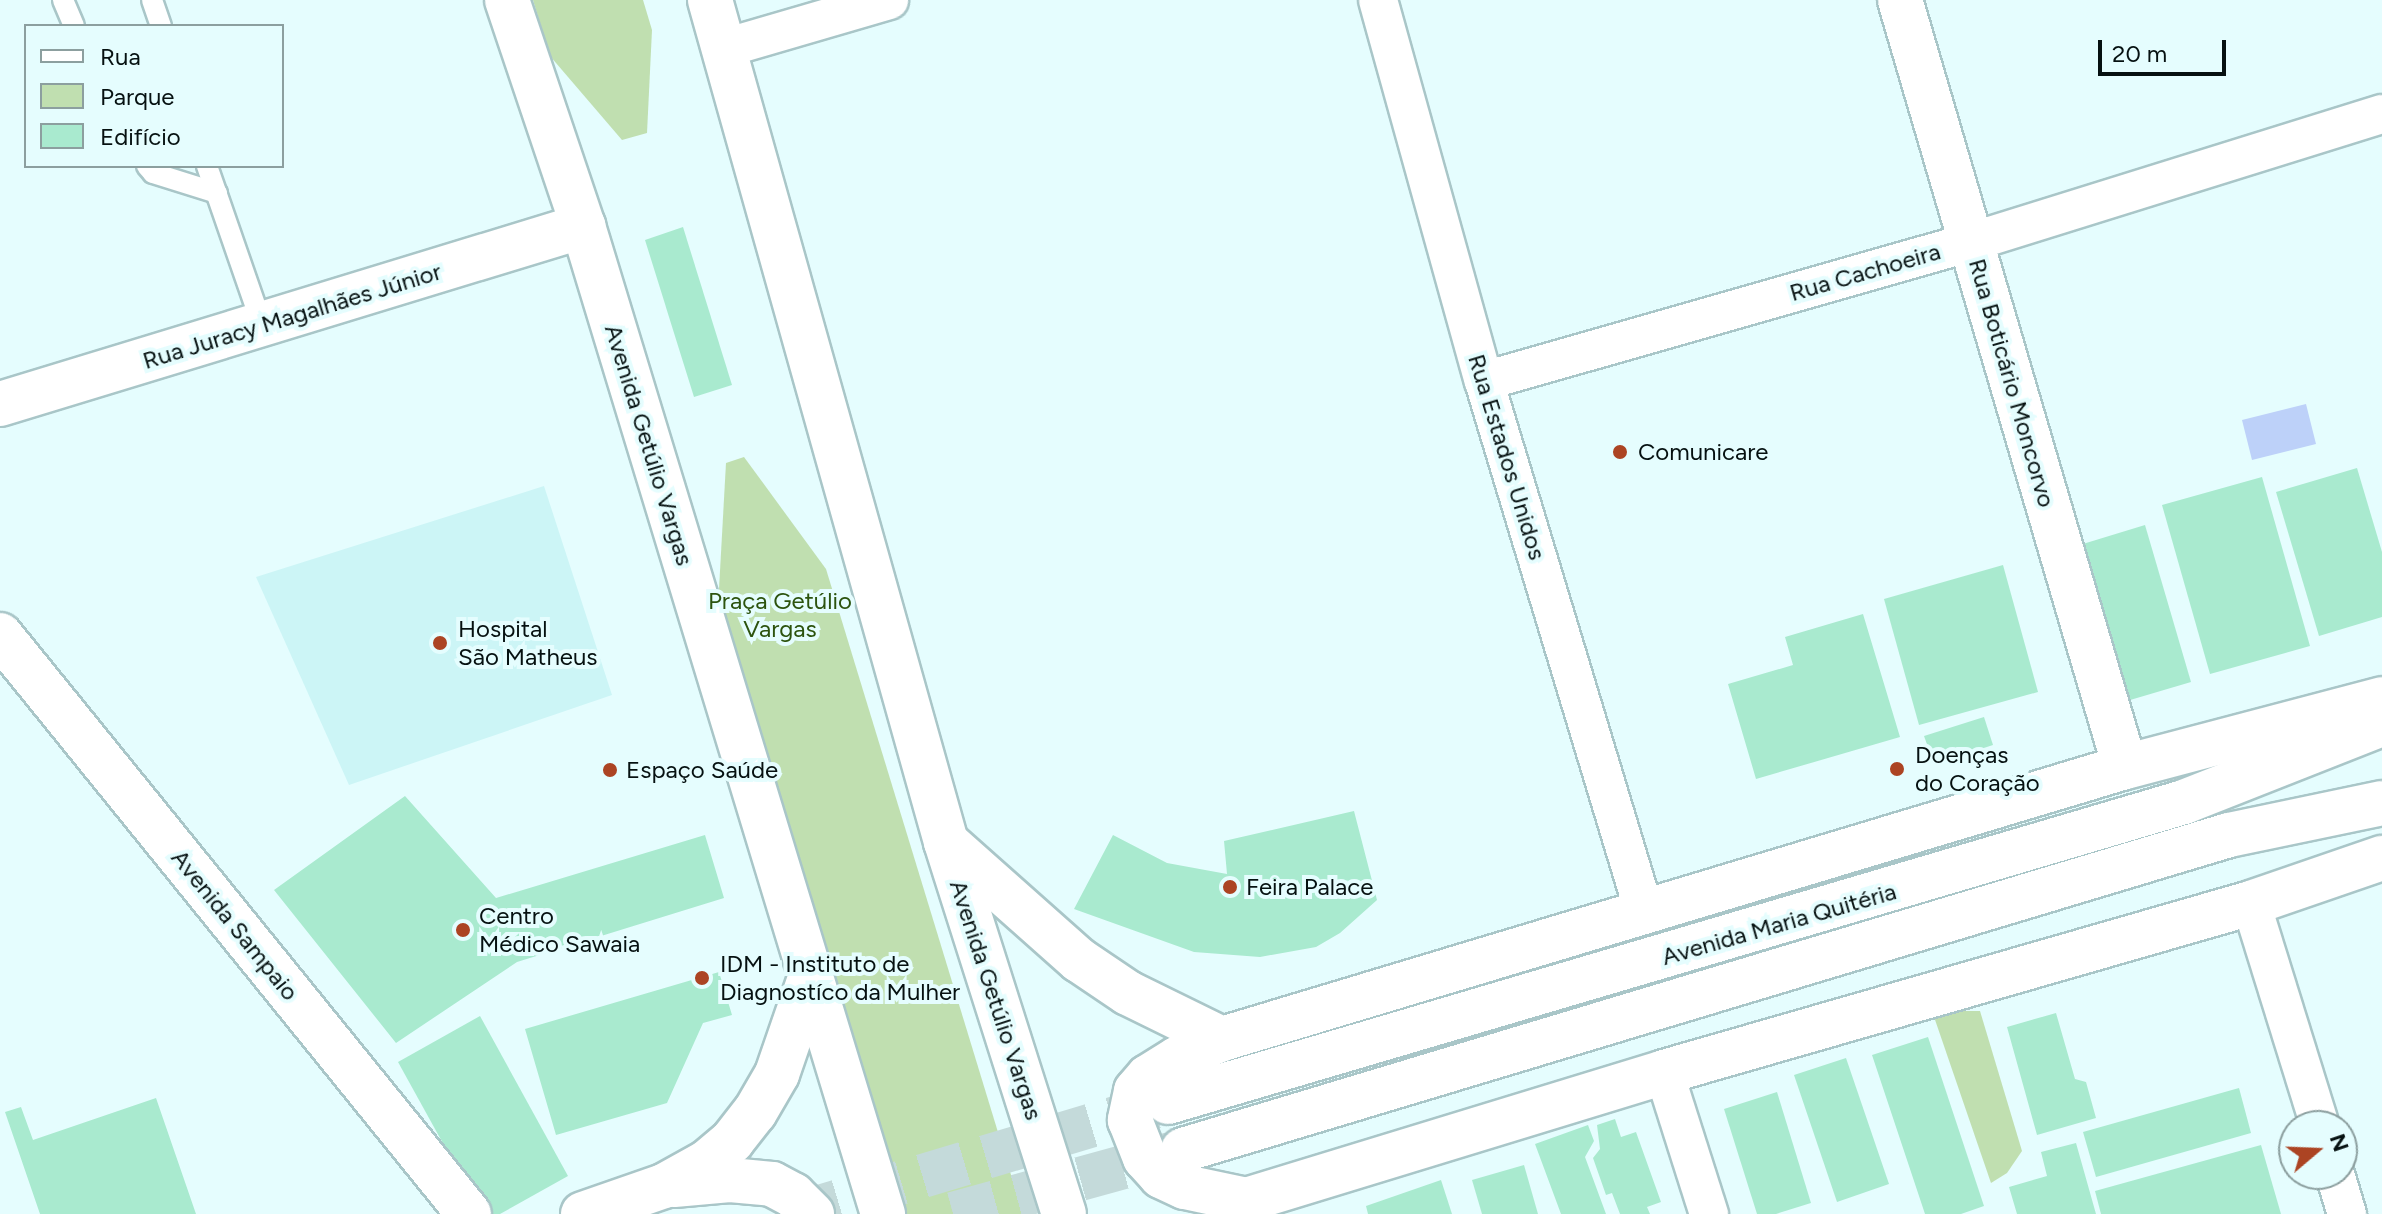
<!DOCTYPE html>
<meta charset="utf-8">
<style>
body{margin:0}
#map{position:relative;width:2382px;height:1214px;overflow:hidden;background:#e5fdfe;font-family:Figtree,sans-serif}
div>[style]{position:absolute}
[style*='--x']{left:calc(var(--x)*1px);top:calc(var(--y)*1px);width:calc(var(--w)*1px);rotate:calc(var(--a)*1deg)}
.built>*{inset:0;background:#ccf5f6}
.green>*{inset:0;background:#c0dfb0}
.water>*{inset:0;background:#bdd1f9}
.building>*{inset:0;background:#a9eacf}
.primary-tunnel>*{height:44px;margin-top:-22px;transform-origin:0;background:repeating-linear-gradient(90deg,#c4dada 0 44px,transparent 0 66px)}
.roads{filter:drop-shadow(2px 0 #a9c6c8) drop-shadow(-2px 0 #a9c6c8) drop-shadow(0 2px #a9c6c8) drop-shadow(0 -2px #a9c6c8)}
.lane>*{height:20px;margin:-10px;padding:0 10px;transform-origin:10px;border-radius:10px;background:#fff}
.street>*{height:38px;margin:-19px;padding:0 19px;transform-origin:19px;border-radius:19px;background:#fff}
.secondary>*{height:44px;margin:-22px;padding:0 22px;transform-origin:22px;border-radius:22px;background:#fff}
.primary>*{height:44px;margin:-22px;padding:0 22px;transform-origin:22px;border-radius:22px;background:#fff}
.dots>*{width:22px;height:22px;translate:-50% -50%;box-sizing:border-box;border:4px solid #e5fdfe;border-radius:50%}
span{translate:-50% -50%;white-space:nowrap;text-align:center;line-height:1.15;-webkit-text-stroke:8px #e5fdfe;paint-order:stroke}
.street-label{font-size:24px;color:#061111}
.poi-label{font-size:24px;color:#061111}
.left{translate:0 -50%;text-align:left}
.park-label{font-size:24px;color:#2c530e}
.legend{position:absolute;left:24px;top:24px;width:260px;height:144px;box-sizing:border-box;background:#e5fdfe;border:2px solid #8c9f9f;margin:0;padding:10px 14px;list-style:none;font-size:24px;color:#061111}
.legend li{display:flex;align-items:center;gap:16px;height:40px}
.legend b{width:40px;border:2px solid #8c9f9f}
.north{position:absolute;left:2278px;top:1110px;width:80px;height:80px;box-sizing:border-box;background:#e5fdfe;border:2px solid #8c9f9f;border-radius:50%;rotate:71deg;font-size:22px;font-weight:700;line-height:32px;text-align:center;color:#061111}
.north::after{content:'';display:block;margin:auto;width:28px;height:36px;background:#ac4423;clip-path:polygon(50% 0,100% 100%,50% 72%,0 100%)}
.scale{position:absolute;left:2098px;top:40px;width:128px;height:36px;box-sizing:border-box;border:4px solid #061111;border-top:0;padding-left:10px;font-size:24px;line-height:28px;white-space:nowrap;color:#061111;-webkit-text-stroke:6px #e5fdfe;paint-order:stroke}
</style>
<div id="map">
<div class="built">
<div style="clip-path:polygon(544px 486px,612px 695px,349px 785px,256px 577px)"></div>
</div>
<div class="green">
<div style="clip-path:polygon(533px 0,643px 0,652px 30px,647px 133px,622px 140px,550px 56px)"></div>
<div style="clip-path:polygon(744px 457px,826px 569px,1023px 1214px,907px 1214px,718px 607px,726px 463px)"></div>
<div style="clip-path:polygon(1932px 1011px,1980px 1011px,2022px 1151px,2007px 1173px,1991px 1183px)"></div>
</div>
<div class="water">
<div style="clip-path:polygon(2306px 404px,2316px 444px,2252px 460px,2242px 420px)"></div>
</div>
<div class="building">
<div style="clip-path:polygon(683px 227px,732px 385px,694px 397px,645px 240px)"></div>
<div style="clip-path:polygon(2357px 468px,2382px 552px,2382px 617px,2319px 636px,2276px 492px)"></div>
<div style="clip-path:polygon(2262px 477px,2310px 646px,2210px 674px,2162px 505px)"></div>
<div style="clip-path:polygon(2145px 525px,2191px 682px,2120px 703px,2073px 547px)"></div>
<div style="clip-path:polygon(2003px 565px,2038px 692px,1919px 725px,1884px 599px)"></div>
<div style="clip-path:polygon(1863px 614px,1900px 737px,1756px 779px,1728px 684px,1793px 665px,1785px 637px)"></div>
<div style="clip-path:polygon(1984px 717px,1993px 745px,1934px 764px,1924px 736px)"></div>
<div style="clip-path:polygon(405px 796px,496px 898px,705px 835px,724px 898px,517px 962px,396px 1043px,274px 890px)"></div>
<div style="clip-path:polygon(1354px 811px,1377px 900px,1340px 933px,1316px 947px,1260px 957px,1194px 952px,1074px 909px,1113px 835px,1167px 863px,1227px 874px,1224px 841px)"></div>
<div style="clip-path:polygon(719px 972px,732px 1015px,703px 1023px,667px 1103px,556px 1135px,525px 1029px)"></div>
<div style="clip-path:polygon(2056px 1013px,2075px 1079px,2086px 1082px,2096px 1118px,2037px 1135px,2007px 1027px)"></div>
<div style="clip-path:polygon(480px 1016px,568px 1176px,500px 1214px,482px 1214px,398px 1062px)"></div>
<div style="clip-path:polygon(1928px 1037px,1984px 1206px,1961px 1214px,1925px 1214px,1872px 1055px)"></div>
<div style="clip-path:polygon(1846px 1058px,1889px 1184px,1837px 1202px,1794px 1075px)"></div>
<div style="clip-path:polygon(2239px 1088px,2251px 1133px,2096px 1177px,2083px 1132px)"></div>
<div style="clip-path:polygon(1777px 1092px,1811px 1203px,1776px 1214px,1757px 1214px,1724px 1109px)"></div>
<div style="clip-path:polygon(156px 1098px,196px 1214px,40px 1214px,5px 1112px,21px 1107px,33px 1140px)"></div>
<div style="clip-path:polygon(1615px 1119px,1621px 1137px,1636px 1132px,1661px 1202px,1647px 1207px,1650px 1214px,1620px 1214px,1612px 1193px,1606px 1195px,1593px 1158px,1600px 1149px,1597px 1125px)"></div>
<div style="clip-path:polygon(1588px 1125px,1594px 1141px,1585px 1157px,1606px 1214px,1561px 1214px,1535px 1144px)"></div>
<div style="clip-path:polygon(2076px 1143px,2096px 1214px,2017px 1214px,2009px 1187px,2047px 1176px,2041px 1152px)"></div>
<div style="clip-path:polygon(2261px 1145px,2281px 1214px,2101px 1214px,2095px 1191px)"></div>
<div style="clip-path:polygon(1524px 1165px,1538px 1214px,1482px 1214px,1472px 1180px)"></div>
<div style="clip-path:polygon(1441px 1180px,1452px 1214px,1368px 1214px,1366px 1206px)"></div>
</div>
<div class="primary-tunnel">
<div style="--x:796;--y:1214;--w:386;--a:-16.7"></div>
<div style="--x:953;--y:1214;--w:238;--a:-15.4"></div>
</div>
<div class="roads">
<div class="lane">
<div style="--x:63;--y:0;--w:28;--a:67"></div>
<div style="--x:152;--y:0;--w:28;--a:71"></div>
<div style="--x:147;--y:166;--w:9;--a:49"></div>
<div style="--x:153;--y:173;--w:67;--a:17.4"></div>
<div style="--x:207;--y:166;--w:168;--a:70.9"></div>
</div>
<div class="street">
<div style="--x:1378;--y:0;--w:395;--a:74.5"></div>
<div style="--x:1484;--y:381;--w:554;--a:73.2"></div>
<div style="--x:725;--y:48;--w:171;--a:-16.3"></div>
<div style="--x:1484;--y:381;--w:506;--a:-15.93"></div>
<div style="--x:1971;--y:242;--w:430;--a:-17.3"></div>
<div style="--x:2251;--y:903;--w:233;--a:72.8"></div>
<div style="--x:1664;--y:1072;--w:149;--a:72.4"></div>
<div style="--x:2335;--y:1174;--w:42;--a:73.3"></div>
</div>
<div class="secondary">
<div style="--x:1900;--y:0;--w:799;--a:73.65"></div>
<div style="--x:0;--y:404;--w:610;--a:-16.98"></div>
<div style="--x:0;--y:635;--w:745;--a:50.99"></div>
</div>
<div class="primary">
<div style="--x:507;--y:0;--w:238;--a:71.4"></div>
<div style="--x:583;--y:226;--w:1033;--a:73.11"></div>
<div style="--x:710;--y:0;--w:874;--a:74.34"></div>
<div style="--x:946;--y:842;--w:390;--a:72.4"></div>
<div style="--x:946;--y:842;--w:178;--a:41.6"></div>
<div style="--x:1079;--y:960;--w:59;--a:34"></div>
<div style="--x:1128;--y:993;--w:105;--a:26.1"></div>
<div style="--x:1222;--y:1039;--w:943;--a:-16.76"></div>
<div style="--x:2125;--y:767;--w:266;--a:-14.8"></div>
<div style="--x:1222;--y:1039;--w:49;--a:156"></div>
<div style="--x:1177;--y:1059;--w:34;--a:148"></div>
<div style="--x:1148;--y:1077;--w:18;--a:131"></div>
<div style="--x:1136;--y:1091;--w:30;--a:102"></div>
<div style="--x:1130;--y:1120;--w:41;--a:68.5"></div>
<div style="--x:1145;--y:1158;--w:24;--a:48"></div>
<div style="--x:1161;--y:1176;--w:26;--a:25"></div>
<div style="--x:1185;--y:1187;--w:62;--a:12"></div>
<div style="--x:1168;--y:1102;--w:1059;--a:-16.45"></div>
<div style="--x:2184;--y:802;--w:213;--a:-21.5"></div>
<div style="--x:1183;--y:1150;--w:1092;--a:-16.76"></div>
<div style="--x:2229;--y:835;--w:156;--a:-11.8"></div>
<div style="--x:674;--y:1185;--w:56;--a:-5.1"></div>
<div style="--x:730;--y:1180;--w:42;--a:5.4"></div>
<div style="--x:772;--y:1184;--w:24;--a:28"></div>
<div style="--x:793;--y:1195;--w:27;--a:45"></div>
<div style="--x:583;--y:1214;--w:86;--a:-19.1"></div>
<div style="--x:664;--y:1186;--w:49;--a:-29.2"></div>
<div style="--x:707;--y:1162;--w:33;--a:-40"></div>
<div style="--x:732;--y:1141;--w:37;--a:-52"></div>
<div style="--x:755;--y:1112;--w:44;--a:-59.9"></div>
<div style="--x:777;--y:1074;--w:102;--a:-71"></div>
<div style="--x:1239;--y:1214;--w:16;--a:-63"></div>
<div style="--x:1246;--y:1200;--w:437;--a:-17"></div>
<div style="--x:1664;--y:1072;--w:611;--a:-16.06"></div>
<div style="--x:2251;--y:903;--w:139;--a:-19"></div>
</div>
</div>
<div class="dots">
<div style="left:1620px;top:452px;background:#ac4423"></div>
<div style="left:440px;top:643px;background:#ac4423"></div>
<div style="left:1897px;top:769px;background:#ac4423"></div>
<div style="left:610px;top:770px;background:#ac4423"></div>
<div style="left:1230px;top:887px;background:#ac4423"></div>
<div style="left:463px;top:930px;background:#ac4423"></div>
<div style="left:702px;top:978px;background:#ac4423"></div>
</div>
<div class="street-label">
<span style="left:1865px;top:272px;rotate:-16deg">Rua Cachoeira</span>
<span style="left:292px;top:316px;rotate:-17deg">Rua Juracy Magalhães Júnior</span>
<span style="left:2012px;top:383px;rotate:74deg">Rua Boticário Moncorvo</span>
<span style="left:649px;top:445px;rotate:73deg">Avenida Getúlio Vargas</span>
<span style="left:1507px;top:457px;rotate:73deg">Rua Estados Unidos</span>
<span style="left:1779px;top:924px;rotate:-16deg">Avenida Maria Quitéria</span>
<span style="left:235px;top:925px;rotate:51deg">Avenida Sampaio</span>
<span style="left:996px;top:1000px;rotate:72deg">Avenida Getúlio Vargas</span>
</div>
<div class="poi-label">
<span class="left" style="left:1638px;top:452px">Comunicare</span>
<span class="left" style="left:458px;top:643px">Hospital<br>São Matheus</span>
<span class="left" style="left:1915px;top:769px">Doenças<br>do Coração</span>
<span class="left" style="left:626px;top:770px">Espaço Saúde</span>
<span class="left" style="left:1246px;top:887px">Feira Palace</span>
<span class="left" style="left:479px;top:930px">Centro<br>Médico Sawaia</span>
<span class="left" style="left:720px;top:978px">IDM - Instituto de<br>Diagnostíco da Mulher</span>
</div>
<div class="park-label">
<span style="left:780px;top:615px">Praça Getúlio<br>Vargas</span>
</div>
<ul class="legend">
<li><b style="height:10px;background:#fff"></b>Rua</li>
<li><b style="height:22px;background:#c0dfb0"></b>Parque</li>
<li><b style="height:22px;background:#a9eacf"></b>Edifício</li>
</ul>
<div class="north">N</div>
<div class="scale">20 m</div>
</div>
